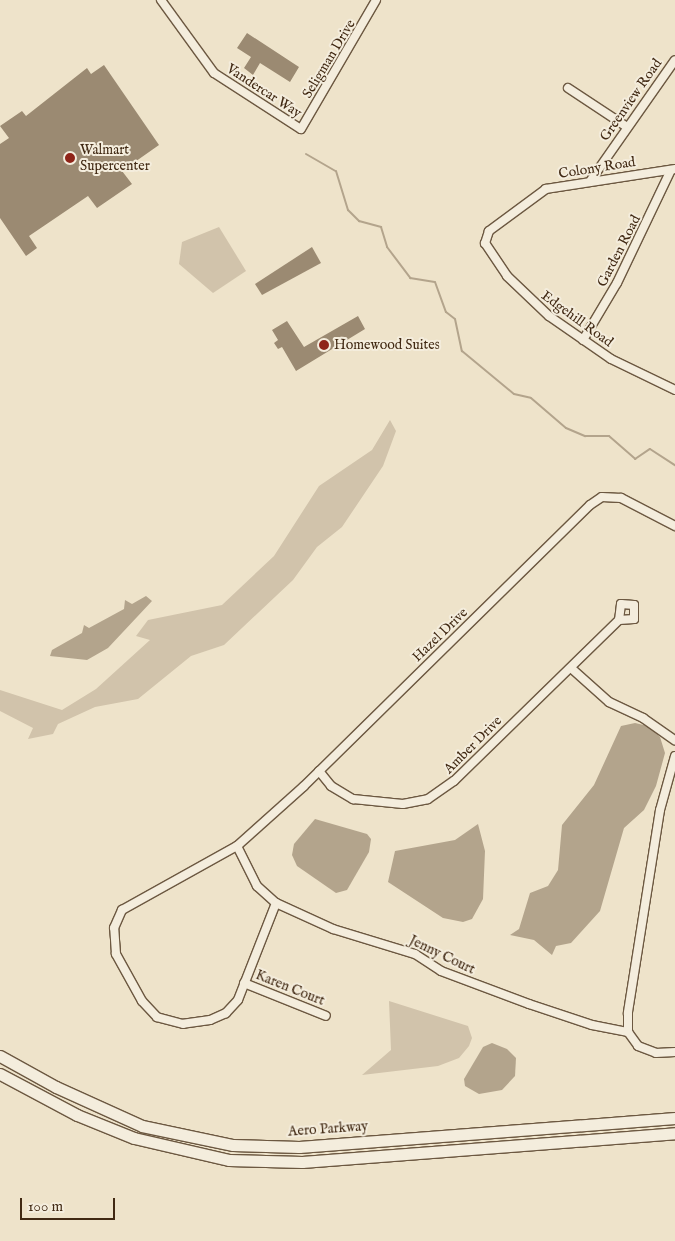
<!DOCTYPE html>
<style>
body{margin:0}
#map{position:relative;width:675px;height:1241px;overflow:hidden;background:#eee3ca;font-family:"IM FELL English",serif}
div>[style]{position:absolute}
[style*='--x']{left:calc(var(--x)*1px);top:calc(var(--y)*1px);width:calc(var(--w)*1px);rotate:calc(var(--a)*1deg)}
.green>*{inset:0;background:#d1c3ab}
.water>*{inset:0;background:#b3a48c}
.stream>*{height:2px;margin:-1px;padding:0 1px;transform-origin:1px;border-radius:1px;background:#b3a48c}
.building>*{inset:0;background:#9b8a72}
.roads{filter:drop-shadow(1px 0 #6c5841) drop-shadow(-1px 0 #6c5841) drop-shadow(0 1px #6c5841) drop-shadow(0 -1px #6c5841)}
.minor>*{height:8px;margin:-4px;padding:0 4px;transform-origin:4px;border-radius:4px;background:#f4eddd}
.secondary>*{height:11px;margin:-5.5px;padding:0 5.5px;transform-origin:5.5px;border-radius:5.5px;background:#f4eddd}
.dots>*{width:14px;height:14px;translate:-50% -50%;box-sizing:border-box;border:2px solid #f4eddd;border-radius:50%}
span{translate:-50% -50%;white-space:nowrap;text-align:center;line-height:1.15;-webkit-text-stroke:4px #f4eddd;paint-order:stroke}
.street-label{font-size:14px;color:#412913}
.poi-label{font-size:14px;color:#412913}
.left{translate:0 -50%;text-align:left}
.scale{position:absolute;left:20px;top:1198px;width:95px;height:22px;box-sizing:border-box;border:2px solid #412913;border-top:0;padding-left:6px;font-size:15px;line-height:18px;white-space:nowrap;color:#412913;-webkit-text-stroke:4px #f4eddd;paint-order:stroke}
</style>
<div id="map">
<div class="green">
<div style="clip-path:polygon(219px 227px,246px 271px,213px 293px,179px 264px,182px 242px)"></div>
<div style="clip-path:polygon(390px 420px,396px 431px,383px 466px,342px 527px,317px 547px,293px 580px,224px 645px,191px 656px,138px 699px,95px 707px,58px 724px,53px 734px,28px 739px,33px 728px,0 711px,0 690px,62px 710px,96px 689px,150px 640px,136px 636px,148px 620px,222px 605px,274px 556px,319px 486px,372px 450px)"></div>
<div style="clip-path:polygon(389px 1001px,468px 1026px,472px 1038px,469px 1046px,459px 1058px,438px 1066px,362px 1075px,391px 1050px)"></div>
</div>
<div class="water">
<div style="clip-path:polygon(146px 596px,152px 601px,108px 648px,87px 660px,50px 656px,52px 650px,82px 633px,84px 625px,89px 628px,124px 609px,125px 600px,132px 604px)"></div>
<div style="clip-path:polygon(635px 723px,648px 726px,660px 737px,665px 753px,656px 786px,644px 810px,624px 828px,600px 911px,571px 943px,556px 946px,552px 955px,534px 940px,510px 935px,519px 929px,530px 893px,548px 886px,558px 870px,562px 825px,594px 785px,621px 726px)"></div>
<div style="clip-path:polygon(315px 819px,367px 834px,371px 839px,369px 852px,347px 890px,336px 893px,297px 866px,292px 855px,294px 844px)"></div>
<div style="clip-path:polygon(478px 824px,485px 851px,483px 899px,472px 919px,463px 922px,443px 918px,388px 882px,395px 851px,455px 840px)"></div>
<div style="clip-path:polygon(492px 1043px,507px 1049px,516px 1058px,515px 1076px,502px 1090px,479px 1094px,465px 1086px,464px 1079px,483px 1047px)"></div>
</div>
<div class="stream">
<div style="--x:306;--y:154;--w:34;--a:30"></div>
<div style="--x:336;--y:171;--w:41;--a:72.9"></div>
<div style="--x:348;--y:210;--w:16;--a:45"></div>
<div style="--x:359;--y:221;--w:23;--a:15"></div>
<div style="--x:381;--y:227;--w:21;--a:73"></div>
<div style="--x:387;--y:247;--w:39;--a:53"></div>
<div style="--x:410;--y:278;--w:25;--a:9"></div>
<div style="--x:435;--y:282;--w:32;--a:70"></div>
<div style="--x:446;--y:312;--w:11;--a:38"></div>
<div style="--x:455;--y:319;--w:33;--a:78"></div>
<div style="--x:462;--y:351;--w:67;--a:39.6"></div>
<div style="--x:514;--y:394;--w:17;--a:13"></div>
<div style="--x:531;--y:398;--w:46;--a:40.6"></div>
<div style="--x:566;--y:428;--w:21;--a:23"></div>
<div style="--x:585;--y:436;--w:24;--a:0"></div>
<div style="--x:609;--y:436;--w:35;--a:41"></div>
<div style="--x:635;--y:459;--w:18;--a:-34"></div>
<div style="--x:650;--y:449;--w:30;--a:33"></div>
</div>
<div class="building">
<div style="clip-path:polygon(247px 33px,299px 67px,290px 82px,260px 63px,253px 75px,244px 68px,251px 57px,237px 48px)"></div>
<div style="clip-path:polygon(104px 65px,159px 145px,122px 171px,132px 184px,97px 208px,88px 196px,29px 236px,37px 248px,26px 256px,0 218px,0 144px,9px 138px,0 126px,22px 111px,26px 116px,87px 68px,91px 74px)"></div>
<div style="clip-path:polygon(312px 247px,321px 263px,262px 295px,255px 284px)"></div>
<div style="clip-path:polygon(358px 316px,365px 329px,296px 371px,282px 347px,278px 349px,274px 343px,278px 340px,272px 330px,287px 321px,304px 347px)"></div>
</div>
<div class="roads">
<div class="minor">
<div style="--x:161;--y:0;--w:90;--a:54"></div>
<div style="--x:214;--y:73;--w:103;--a:32.8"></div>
<div style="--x:301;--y:129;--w:149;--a:-59.8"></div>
<div style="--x:568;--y:88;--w:71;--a:33.5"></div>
<div style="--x:675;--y:169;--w:131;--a:171.2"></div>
<div style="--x:546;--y:189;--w:71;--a:143.6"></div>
<div style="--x:489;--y:231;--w:13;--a:108"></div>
<div style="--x:485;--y:243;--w:40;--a:56"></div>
<div style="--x:507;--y:276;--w:58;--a:43.6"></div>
<div style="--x:549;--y:316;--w:75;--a:34.7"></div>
<div style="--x:611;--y:359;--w:71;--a:25.8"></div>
<div style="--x:591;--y:180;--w:146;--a:-55"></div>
<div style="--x:583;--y:340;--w:66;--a:-59.2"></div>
<div style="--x:617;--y:283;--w:125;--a:-64.5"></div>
<div style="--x:571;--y:668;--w:51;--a:41.8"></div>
<div style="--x:609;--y:702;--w:38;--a:25"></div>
<div style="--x:643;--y:718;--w:39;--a:35"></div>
<div style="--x:675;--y:756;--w:56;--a:105.5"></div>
<div style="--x:660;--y:810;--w:206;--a:99"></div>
<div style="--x:628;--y:1013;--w:19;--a:90"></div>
<div style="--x:628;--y:1032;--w:17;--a:54"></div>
<div style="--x:638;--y:1046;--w:19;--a:21"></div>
<div style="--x:656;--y:1053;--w:19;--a:-3"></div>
<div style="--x:319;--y:771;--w:19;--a:51"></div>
<div style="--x:331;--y:786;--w:26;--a:31"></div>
<div style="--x:353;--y:799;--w:50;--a:5.7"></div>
<div style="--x:403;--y:804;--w:25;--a:-11"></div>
<div style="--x:428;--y:799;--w:32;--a:-35"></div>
<div style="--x:454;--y:781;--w:231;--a:-44.3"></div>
<div style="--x:619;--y:620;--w:15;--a:-4"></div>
<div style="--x:634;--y:619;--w:14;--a:-90"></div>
<div style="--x:634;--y:605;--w:13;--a:-176"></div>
<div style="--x:621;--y:604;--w:16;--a:97"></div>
<div style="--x:237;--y:846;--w:45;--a:63.4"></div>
<div style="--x:257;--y:886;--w:25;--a:42"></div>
<div style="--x:276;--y:903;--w:63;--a:24.5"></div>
<div style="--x:333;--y:929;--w:86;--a:17"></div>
<div style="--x:415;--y:954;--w:31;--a:33"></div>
<div style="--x:441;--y:971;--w:94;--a:20.6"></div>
<div style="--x:529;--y:1004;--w:66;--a:18.4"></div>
<div style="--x:592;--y:1025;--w:37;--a:11"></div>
<div style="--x:276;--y:903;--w:104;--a:111.4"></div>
<div style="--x:238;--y:1000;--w:18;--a:133"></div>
<div style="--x:226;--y:1013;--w:17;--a:156"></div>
<div style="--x:210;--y:1020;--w:27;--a:172"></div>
<div style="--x:183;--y:1024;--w:27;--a:-165"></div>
<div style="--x:157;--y:1017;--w:22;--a:-133"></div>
<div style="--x:142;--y:1001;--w:54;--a:-119"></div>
<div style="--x:116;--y:954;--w:26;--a:-94"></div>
<div style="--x:114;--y:928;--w:20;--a:-66"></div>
<div style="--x:122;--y:910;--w:132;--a:-29.1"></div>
<div style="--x:237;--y:846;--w:89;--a:-41.8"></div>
<div style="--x:303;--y:787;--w:402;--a:-44.5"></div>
<div style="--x:590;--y:505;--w:14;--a:-34"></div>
<div style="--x:602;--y:497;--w:19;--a:3"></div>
<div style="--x:621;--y:498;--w:61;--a:27.4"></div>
<div style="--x:244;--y:983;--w:88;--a:21.9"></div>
</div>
<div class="secondary">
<div style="--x:0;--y:1056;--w:64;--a:29"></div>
<div style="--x:56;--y:1087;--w:94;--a:24.4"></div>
<div style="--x:142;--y:1126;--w:93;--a:11.8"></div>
<div style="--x:233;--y:1145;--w:66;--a:1.7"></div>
<div style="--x:299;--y:1147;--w:377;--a:-4.4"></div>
<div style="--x:0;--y:1074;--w:87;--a:28"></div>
<div style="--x:77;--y:1115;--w:61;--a:22"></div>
<div style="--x:134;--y:1138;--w:98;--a:13"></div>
<div style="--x:229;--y:1160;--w:73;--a:1.6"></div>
<div style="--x:302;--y:1162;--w:374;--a:-4.4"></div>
</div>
</div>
<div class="dots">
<div style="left:70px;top:158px;background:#8f2418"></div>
<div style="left:324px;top:345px;background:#8f2418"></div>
</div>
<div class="street-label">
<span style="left:329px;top:59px;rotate:-59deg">Seligman Drive</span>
<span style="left:264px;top:91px;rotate:33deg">Vandercar Way</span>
<span style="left:631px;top:100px;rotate:-55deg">Greenview Road</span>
<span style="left:597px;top:168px;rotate:-9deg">Colony Road</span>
<span style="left:619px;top:251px;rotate:-63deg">Garden Road</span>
<span style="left:577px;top:319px;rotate:36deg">Edgehill Road</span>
<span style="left:440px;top:635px;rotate:-44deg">Hazel Drive</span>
<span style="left:473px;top:745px;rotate:-45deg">Amber Drive</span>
<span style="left:442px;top:955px;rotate:26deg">Jenny Court</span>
<span style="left:290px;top:988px;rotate:22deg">Karen Court</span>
<span style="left:328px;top:1129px;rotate:-4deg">Aero Parkway</span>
</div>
<div class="poi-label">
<span class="left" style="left:80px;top:158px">Walmart<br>Supercenter</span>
<span class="left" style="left:334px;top:345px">Homewood Suites</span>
</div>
<div class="scale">100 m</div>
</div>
